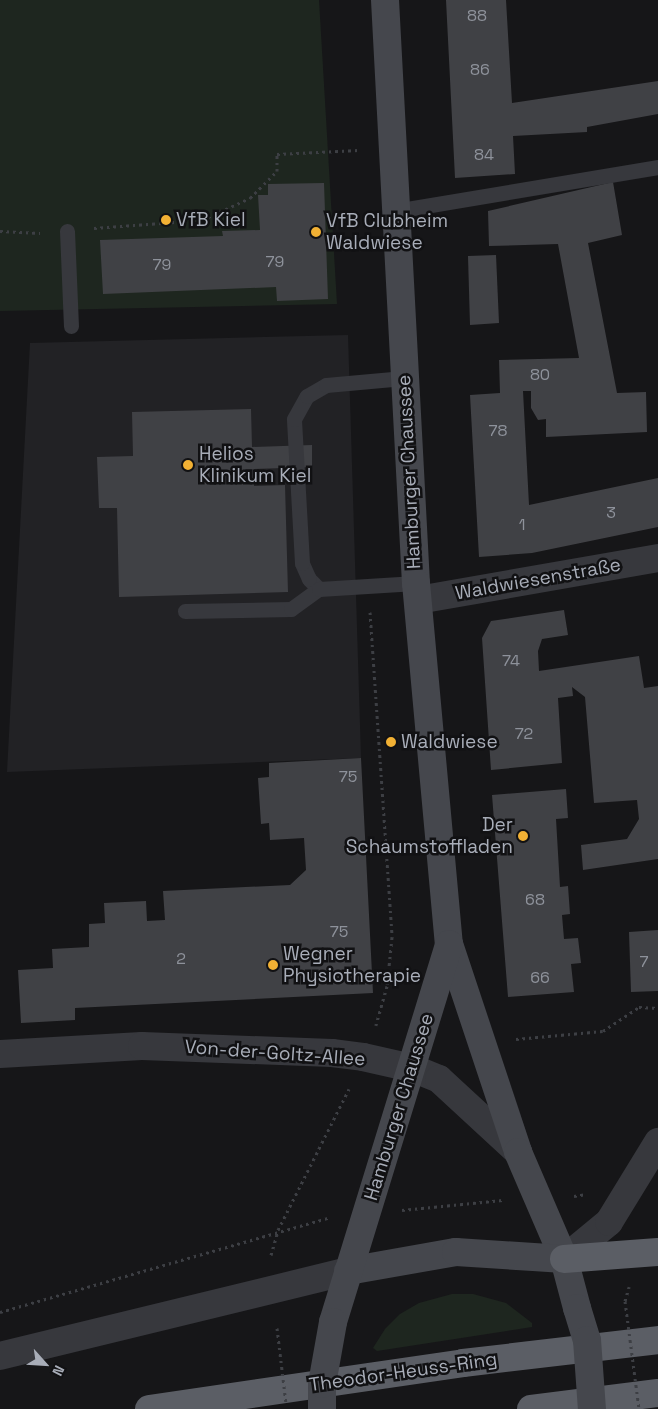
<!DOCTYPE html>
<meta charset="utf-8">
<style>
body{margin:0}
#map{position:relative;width:658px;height:1409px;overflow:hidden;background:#161618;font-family:"Space Grotesk",sans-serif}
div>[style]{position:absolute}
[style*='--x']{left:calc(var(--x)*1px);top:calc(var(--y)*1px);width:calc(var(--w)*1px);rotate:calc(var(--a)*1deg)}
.built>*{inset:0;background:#222225}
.green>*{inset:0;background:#1e261f}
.building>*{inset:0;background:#404145}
.path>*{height:3px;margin-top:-1.5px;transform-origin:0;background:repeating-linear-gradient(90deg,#3d3f44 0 2.5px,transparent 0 6.5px)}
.service>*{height:15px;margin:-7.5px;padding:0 7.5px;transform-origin:7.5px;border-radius:7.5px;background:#37383d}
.minor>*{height:28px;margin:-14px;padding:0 14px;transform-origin:14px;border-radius:14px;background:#37383d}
.secondary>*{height:28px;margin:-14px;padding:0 14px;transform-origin:14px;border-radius:14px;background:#45474d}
.trunk>*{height:28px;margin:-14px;padding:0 14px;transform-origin:14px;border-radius:14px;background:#5b5e65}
.path-bridge>*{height:3px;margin-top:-1.5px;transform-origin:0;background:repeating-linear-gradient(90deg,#3d3f44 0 2.5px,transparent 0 6.5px)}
.secondary-bridge>*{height:28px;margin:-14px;padding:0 14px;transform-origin:14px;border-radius:14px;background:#45474d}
.dots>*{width:14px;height:14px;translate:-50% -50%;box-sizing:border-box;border:2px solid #111113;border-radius:50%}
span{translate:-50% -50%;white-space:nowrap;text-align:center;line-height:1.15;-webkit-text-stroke:5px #111113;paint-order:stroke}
.number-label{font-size:16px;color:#8e929b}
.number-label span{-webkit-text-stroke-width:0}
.poi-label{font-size:19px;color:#a8adb8}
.left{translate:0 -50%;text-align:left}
.right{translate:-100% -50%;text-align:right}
.street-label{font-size:19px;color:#a8adb8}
.north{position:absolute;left:20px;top:1339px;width:50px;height:50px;-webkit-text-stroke:4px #111113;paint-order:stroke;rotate:116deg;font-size:14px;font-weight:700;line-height:20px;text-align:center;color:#a8adb8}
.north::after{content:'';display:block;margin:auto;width:18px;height:22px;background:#a8adb8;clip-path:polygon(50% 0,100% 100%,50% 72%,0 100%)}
</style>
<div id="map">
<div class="built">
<div style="clip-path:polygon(348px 335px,361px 758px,7px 772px,30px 343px)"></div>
</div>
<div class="green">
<div style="clip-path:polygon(0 0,319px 0,337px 304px,0 311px)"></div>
<div style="clip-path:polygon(452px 1294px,473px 1294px,506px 1303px,532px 1323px,532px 1327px,377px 1351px,373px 1348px,385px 1329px,400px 1314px,419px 1303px)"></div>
</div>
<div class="building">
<div style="clip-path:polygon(446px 0,506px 0,512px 103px,658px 81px,658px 114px,587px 127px,587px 132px,513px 136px,515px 174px,455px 178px)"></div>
<div style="clip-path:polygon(613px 182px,622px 235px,588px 243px,617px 393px,646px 392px,647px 432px,546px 437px,546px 419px,538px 420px,531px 408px,531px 391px,523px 391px,529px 505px,658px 478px,658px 527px,532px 553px,479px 557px,470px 395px,500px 393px,499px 360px,579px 358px,558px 244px,489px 246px,488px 211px)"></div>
<div style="clip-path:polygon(324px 183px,328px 299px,277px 301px,276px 287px,103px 294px,100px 240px,223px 236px,222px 231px,260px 230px,258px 195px,268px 195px,268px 184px)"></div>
<div style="clip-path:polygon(496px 255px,499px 323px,470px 325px,468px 256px)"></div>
<div style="clip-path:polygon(251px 409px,252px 447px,312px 445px,312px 467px,254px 469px,254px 486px,285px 485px,288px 592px,119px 597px,117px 508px,99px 508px,97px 457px,133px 456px,132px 412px)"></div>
<div style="clip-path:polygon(564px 610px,568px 635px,542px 639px,538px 651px,539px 671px,639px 656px,644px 688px,658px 686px,658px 859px,583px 870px,581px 845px,627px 839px,639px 819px,637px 800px,594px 803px,585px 697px,572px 687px,573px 696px,558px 698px,562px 763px,491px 770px,482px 638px,491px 621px)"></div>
<div style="clip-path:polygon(361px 758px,373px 993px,75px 1008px,75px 1020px,21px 1023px,18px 970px,53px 968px,52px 949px,89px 947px,89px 924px,105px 923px,104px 903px,146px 901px,147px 921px,165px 920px,163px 891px,290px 885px,306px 870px,304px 838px,270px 840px,269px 823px,261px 824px,258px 778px,269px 777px,269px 763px)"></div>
<div style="clip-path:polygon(566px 789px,568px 818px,556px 819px,560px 887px,568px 886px,570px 914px,562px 915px,564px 939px,578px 938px,581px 963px,571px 964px,574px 992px,508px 997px,492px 795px)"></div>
<div style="clip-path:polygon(658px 930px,658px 991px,631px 992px,629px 932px)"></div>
</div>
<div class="path">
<div style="--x:94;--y:228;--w:108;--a:-4.2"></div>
<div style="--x:202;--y:220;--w:53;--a:-24.6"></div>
<div style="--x:250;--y:198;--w:38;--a:-45"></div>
<div style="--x:277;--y:171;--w:17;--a:-90"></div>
<div style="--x:277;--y:154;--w:82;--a:-2.8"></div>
<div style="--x:0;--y:231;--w:40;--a:2.9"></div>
<div style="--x:370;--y:612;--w:326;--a:86.1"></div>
<div style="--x:392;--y:937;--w:49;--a:95.8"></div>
<div style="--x:387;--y:986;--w:41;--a:105.8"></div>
<div style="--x:516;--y:1039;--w:87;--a:-5.3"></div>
<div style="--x:603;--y:1031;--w:43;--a:-33.7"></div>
<div style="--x:639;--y:1007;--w:19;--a:3"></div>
<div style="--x:574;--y:1196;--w:13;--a:-9"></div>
<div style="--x:402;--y:1210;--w:101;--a:-5.7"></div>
<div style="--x:271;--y:1255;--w:26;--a:-74"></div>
<div style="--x:278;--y:1230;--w:158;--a:-63.3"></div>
<div style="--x:625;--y:1301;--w:15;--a:-74"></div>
<div style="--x:0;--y:1312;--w:344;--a:-16"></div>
</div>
<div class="service">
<div style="--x:395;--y:211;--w:267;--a:-9.5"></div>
<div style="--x:67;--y:231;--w:95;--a:87.6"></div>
<div style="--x:319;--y:589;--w:14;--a:-135"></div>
<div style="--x:309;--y:579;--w:17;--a:-114"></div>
<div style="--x:302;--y:563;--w:144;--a:-93.2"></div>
<div style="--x:294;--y:419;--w:26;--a:-61"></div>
<div style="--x:307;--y:396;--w:22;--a:-30"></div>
<div style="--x:326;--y:385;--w:78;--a:-5.1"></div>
<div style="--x:185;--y:611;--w:106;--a:-1.1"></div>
<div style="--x:291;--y:609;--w:34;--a:-36"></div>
<div style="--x:319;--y:589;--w:97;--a:-3.5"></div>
</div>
<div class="minor">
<div style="--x:418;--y:600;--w:244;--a:-9.9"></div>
<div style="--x:0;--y:1054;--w:142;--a:-3.2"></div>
<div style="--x:142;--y:1046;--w:190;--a:2.1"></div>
<div style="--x:332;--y:1053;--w:31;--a:7"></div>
<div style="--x:363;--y:1057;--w:50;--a:12.7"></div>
<div style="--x:412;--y:1068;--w:29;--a:22"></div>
<div style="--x:439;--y:1079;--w:108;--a:42.7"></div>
<div style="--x:564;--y:1259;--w:58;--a:-39.4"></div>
<div style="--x:609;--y:1222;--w:94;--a:-58.5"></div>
<div style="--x:0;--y:1356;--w:358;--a:-13.7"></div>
</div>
<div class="secondary">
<div style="--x:385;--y:0;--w:584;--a:86.96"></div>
<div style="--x:416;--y:583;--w:363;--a:84.8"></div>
<div style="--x:449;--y:944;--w:219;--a:71.6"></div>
<div style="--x:518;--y:1152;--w:116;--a:66.7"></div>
<div style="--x:564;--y:1259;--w:51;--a:75.1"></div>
<div style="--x:348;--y:1271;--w:110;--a:-10"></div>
<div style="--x:456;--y:1252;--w:108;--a:3.7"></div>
<div style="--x:333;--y:1322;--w:395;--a:-72.9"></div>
</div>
<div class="trunk">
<div style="--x:564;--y:1259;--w:94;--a:-4.3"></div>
<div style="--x:149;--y:1409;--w:317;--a:-8.3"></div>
<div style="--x:463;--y:1363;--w:196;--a:-6.7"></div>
<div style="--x:531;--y:1409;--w:128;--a:-7.2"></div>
</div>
<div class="path-bridge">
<div style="--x:625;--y:1301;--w:109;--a:82.6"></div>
<div style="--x:277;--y:1328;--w:77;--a:83.2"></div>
</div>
<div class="secondary-bridge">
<div style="--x:577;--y:1308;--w:34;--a:73"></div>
<div style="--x:587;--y:1340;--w:69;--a:85.9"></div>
<div style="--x:322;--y:1409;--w:25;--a:-90"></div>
<div style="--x:322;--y:1384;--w:63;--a:-79.9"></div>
</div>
<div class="dots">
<div style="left:166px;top:220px;background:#f2b134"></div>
<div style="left:316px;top:232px;background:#f2b134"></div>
<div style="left:188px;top:465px;background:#f2b134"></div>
<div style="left:391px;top:742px;background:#f2b134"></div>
<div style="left:523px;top:836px;background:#f2b134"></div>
<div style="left:273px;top:965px;background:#f2b134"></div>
</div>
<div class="number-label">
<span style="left:477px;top:16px">88</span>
<span style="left:480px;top:70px">86</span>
<span style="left:484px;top:155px">84</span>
<span style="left:275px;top:262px">79</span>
<span style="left:162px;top:265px">79</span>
<span style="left:540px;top:375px">80</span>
<span style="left:498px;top:431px">78</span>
<span style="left:611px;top:513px">3</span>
<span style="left:522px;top:525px">1</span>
<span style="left:511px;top:661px">74</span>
<span style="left:524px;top:734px">72</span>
<span style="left:348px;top:777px">75</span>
<span style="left:535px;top:900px">68</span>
<span style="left:339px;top:932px">75</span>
<span style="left:181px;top:959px">2</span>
<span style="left:644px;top:962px">7</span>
<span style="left:540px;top:978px">66</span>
</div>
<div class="poi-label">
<span class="left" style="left:176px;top:220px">VfB Kiel</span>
<span class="left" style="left:326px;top:232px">VfB Clubheim<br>Waldwiese</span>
<span class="left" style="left:199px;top:465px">Helios<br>Klinikum Kiel</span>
<span class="left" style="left:401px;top:742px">Waldwiese</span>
<span class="right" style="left:513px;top:836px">Der<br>Schaumstoffladen</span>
<span class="left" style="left:283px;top:965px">Wegner<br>Physiotherapie</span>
</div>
<div class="street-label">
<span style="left:409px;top:472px;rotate:-93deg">Hamburger Chaussee</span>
<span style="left:538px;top:579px;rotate:-10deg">Waldwiesenstraße</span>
<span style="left:275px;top:1053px;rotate:4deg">Von-der-Goltz-Allee</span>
<span style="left:399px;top:1107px;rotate:-73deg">Hamburger Chaussee</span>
<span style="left:403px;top:1372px;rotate:-8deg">Theodor-Heuss-Ring</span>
</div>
<div class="north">N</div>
</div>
